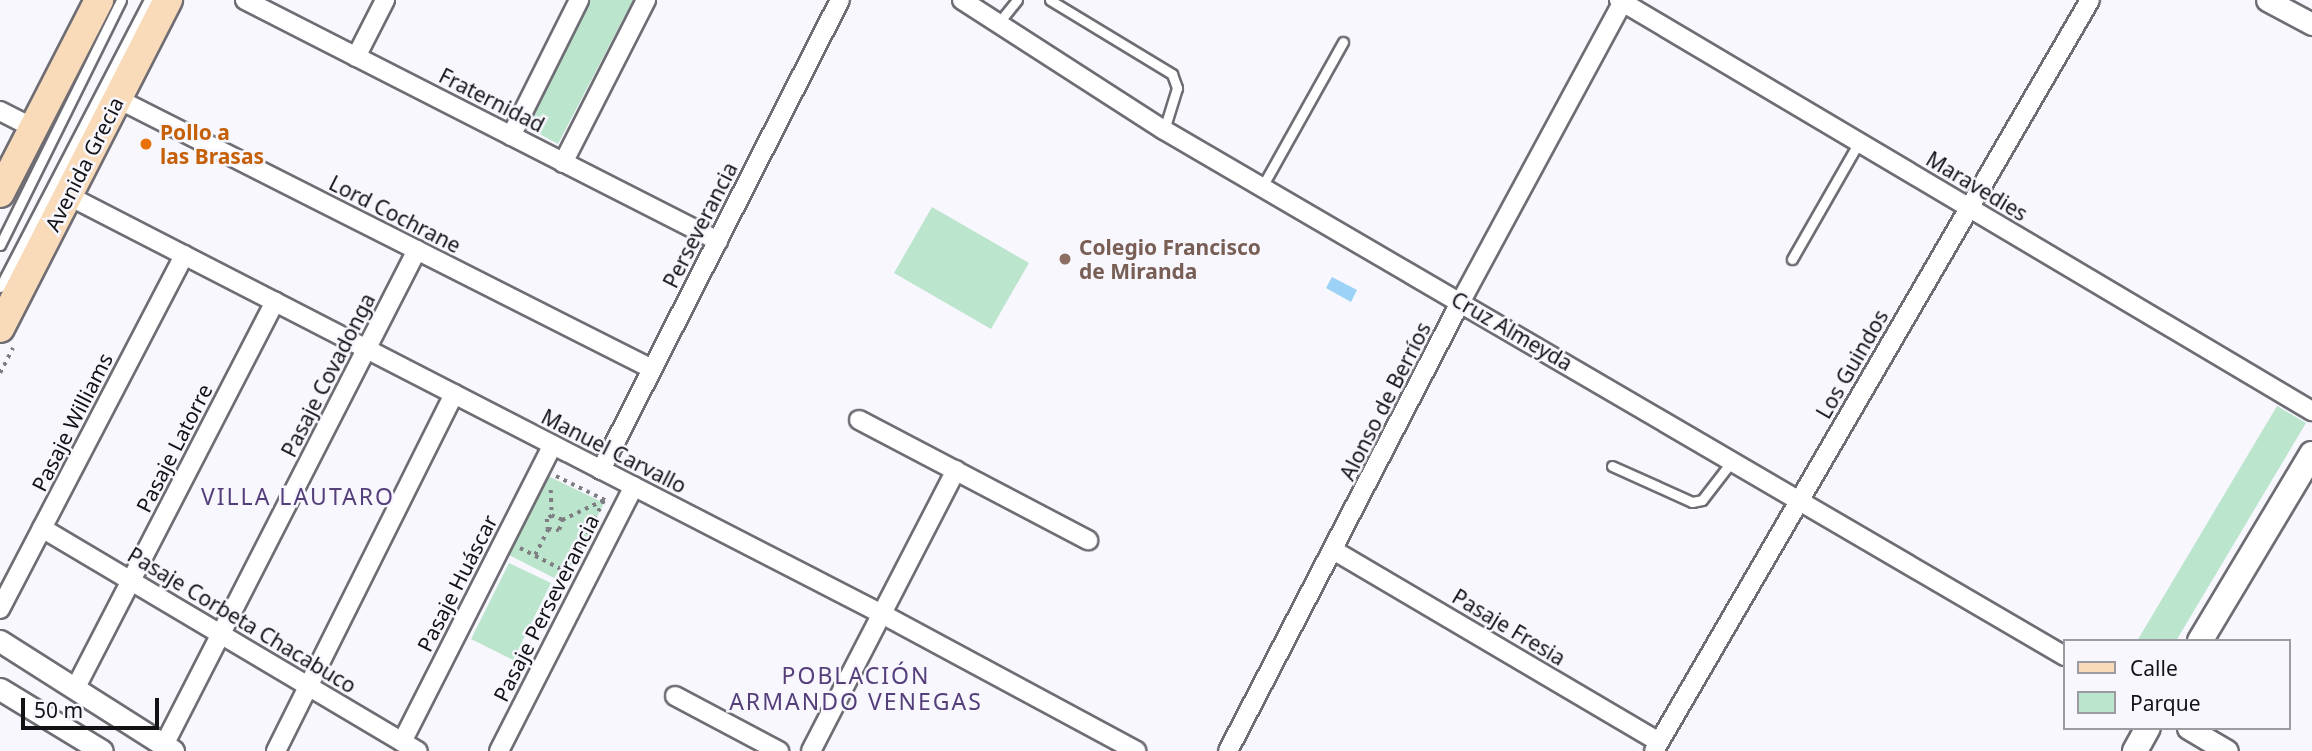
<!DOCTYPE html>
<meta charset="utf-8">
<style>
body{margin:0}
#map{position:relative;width:2312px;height:751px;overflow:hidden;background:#f8f7fe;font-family:"Noto Sans",sans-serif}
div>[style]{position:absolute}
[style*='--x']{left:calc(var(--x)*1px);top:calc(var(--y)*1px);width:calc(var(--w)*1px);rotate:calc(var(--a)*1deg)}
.green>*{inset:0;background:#bce5cd}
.water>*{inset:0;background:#9bd2f5}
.path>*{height:3.5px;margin-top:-1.75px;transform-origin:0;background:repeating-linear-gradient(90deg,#7e7d82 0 3.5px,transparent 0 8.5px)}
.roads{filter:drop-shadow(2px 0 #6f6d74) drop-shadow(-2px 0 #6f6d74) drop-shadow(0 2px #6f6d74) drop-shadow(0 -2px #6f6d74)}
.service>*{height:9px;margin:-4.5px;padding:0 4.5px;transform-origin:4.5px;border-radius:4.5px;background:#fff}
.minor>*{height:18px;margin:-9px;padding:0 9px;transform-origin:9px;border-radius:9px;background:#fff}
.tertiary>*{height:21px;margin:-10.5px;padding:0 10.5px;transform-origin:10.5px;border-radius:10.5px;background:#fff}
.secondary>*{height:24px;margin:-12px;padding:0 12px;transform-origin:12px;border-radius:12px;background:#fff}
.primary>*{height:28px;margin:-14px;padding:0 14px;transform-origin:14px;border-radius:14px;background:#f9dbba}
.dots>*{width:19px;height:19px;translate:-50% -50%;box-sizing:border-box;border:4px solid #f8f7fe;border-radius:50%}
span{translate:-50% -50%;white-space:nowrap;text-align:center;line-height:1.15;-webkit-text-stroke:5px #f8f7fe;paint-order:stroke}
.street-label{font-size:21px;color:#131215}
.food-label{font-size:21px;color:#c56008;font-weight:700}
.left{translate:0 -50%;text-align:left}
.education-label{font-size:21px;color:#785e54;font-weight:700}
.neighbourhood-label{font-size:23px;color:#553f7b;letter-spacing:2px}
.legend{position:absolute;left:2063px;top:639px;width:228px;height:91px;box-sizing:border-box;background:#f8f7fe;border:2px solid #9c9ba1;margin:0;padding:9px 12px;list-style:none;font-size:21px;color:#131215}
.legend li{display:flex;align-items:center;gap:14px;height:35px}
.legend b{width:35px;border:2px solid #9c9ba1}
.scale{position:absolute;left:21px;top:698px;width:138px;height:32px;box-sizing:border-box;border:4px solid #131215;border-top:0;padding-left:9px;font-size:21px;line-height:24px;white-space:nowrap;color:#131215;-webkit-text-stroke:5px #f8f7fe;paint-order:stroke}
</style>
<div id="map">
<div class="green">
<div style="clip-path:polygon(590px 0,633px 0,558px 144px,525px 126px)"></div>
<div style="clip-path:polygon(932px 207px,1029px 263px,991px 329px,894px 273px)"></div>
<div style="clip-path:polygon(2277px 406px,2306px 423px,2176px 641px,2137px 641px)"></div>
<div style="clip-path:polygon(546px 475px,604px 503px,564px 583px,507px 554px)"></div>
<div style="clip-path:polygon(509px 563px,551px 583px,513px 660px,471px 639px)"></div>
</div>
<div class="water">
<div style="clip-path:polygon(1332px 277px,1357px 290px,1351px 302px,1326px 288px)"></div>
</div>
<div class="path">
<div style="--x:0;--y:373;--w:28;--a:-63"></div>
<div style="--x:556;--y:476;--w:59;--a:26.1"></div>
<div style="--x:551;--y:490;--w:26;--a:88"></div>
<div style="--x:562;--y:520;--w:11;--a:-158"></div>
<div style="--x:552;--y:516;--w:6;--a:149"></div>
<div style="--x:547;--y:519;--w:10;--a:84"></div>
<div style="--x:548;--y:529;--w:11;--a:5"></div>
<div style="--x:559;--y:530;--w:10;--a:-73"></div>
<div style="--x:562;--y:520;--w:44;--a:-25.4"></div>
<div style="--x:520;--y:548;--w:53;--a:27.1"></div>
<div style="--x:567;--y:572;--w:81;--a:-62.8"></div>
<div style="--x:535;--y:555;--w:29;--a:-63"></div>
</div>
<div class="roads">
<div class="service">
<div style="--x:1050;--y:0;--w:143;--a:31.2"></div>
<div style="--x:1172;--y:74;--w:15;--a:70"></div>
<div style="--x:1177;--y:88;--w:44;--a:107.2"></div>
<div style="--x:1000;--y:21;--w:27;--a:-51"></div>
<div style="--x:1262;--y:187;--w:166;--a:-60.8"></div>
<div style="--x:0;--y:245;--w:273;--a:-63.7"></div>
<div style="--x:1792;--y:259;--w:135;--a:-60.2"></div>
<div style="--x:0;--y:287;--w:323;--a:-62.6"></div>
<div style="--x:1612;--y:466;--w:88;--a:24.2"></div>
<div style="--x:1692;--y:502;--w:10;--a:-11"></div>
<div style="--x:1702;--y:500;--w:49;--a:-52.4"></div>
</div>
<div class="minor">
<div style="--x:245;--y:0;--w:531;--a:27"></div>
<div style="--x:962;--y:0;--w:240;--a:32.8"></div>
<div style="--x:1164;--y:130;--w:1043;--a:30.28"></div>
<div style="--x:1619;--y:0;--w:806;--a:30.67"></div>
<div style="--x:356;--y:57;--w:64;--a:-63"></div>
<div style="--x:118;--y:99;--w:598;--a:26.82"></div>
<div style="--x:0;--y:111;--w:37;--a:27"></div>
<div style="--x:511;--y:136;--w:152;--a:-63.4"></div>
<div style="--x:563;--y:163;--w:183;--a:-63"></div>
<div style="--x:69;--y:196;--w:914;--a:27.21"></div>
<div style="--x:882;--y:614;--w:289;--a:28.3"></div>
<div style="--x:859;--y:420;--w:259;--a:27.7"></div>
<div style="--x:601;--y:470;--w:527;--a:-63.05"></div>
<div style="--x:42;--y:528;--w:437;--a:30.7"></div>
<div style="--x:1335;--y:551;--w:376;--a:30.5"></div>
<div style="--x:0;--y:609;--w:399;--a:-62.5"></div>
<div style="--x:75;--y:689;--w:436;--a:-62.7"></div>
<div style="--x:675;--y:696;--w:118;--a:27.9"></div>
<div style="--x:402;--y:742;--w:333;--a:-63.1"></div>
<div style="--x:164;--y:745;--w:556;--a:-62.93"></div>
<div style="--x:276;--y:751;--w:399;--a:-63.5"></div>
<div style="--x:499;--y:751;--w:297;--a:-63"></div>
<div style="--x:811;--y:751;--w:316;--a:-62.7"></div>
<div style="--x:1228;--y:751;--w:507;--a:-62.63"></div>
<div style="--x:1461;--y:301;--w:342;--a:-61.6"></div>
<div style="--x:1654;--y:751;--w:868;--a:-59.86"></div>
</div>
<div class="tertiary">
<div style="--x:2267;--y:0;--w:51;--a:28.1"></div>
<div style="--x:0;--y:641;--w:205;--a:32.4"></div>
<div style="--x:0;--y:689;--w:119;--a:31.3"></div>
<div style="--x:2188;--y:728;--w:45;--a:30.5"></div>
</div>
<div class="secondary">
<div style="--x:2200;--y:641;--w:218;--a:-59.1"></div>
<div style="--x:2135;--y:751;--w:26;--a:-61"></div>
</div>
<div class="primary">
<div style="--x:0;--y:193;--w:217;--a:-62.8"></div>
<div style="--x:0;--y:328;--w:369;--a:-62.9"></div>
</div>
</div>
<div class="dots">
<div style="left:146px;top:144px;background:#e8710a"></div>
<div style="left:1065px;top:259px;background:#8d6e63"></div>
</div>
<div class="street-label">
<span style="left:492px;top:100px;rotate:27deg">Fraternidad</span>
<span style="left:84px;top:164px;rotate:-63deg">Avenida Grecia</span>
<span style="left:1977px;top:186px;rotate:31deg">Maravedies</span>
<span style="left:395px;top:214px;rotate:27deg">Lord Cochrane</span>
<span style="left:700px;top:225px;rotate:-63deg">Perseverancia</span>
<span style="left:1512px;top:331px;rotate:30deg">Cruz Almeyda</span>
<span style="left:1852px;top:364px;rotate:-60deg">Los Guindos</span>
<span style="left:328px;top:375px;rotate:-63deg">Pasaje Covadonga</span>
<span style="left:1385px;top:401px;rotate:-63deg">Alonso de Berríos</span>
<span style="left:72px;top:422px;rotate:-63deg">Pasaje Williams</span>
<span style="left:174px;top:448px;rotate:-63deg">Pasaje Latorre</span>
<span style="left:614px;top:451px;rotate:27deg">Manuel Carvallo</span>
<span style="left:457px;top:583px;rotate:-63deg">Pasaje Huáscar</span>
<span style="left:546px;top:608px;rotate:-63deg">Pasaje Perseverancia</span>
<span style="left:242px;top:620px;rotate:31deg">Pasaje Corbeta Chacabuco</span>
<span style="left:1509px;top:627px;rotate:31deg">Pasaje Fresia</span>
</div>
<div class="food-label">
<span class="left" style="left:160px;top:144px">Pollo a<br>las Brasas</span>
</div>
<div class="education-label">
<span class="left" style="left:1079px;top:259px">Colegio Francisco<br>de Miranda</span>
</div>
<div class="neighbourhood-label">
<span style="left:298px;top:496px">VILLA LAUTARO</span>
<span style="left:856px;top:688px">POBLACIÓN<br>ARMANDO VENEGAS</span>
</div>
<ul class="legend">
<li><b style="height:9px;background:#f9dbba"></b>Calle</li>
<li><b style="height:19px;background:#bce5cd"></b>Parque</li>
</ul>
<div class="scale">50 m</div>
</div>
